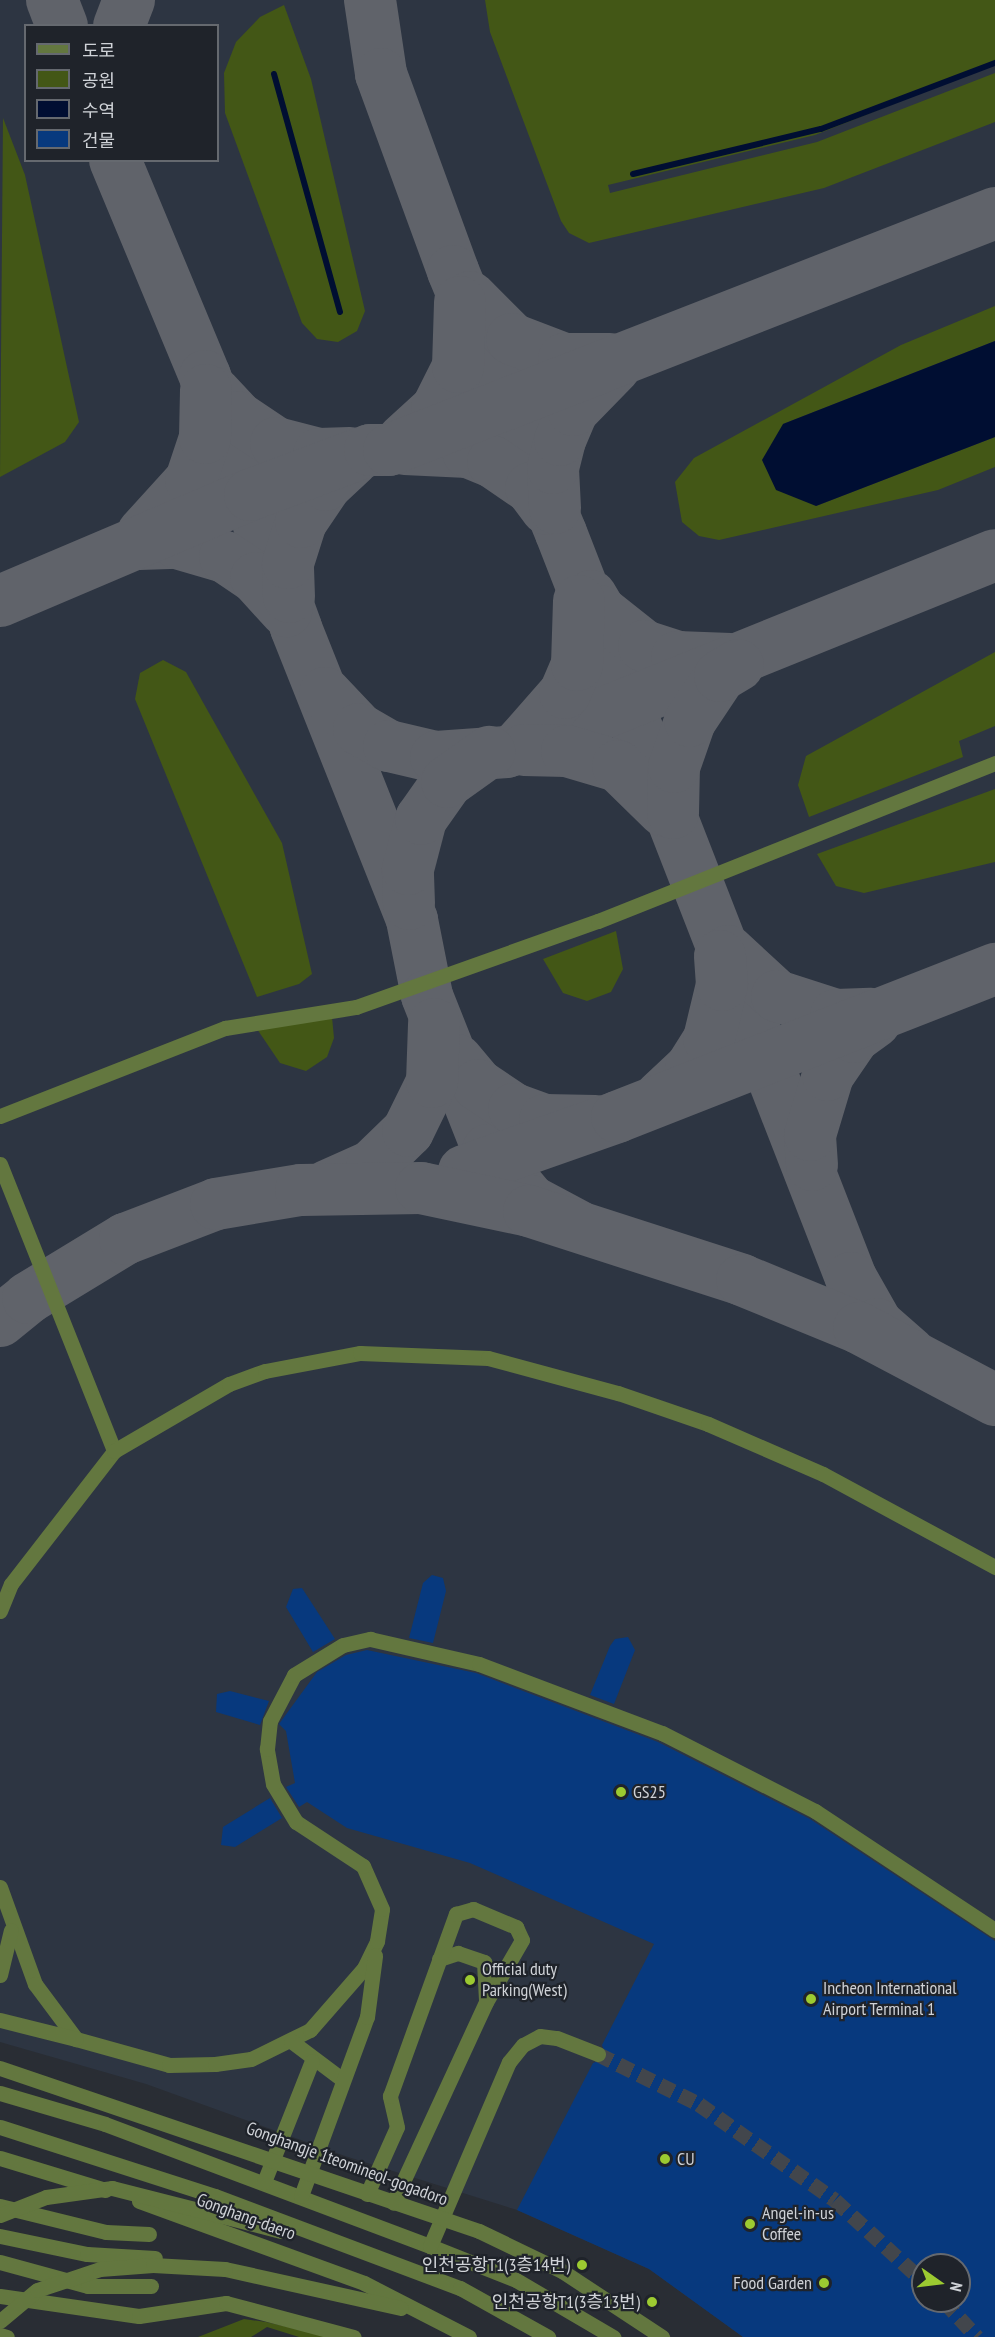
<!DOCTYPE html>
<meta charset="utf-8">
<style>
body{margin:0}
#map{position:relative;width:995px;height:2337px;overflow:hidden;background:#292d34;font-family:"PT Sans Narrow","Noto Sans KR",sans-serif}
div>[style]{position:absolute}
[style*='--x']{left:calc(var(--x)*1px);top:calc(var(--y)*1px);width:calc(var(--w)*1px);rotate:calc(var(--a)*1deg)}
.built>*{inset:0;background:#2d3542}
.green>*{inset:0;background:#435716}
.water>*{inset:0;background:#000e32}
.stream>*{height:6px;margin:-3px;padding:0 3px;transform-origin:3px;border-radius:3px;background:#000e32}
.taxiway>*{height:52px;margin:-26px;padding:0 26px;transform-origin:26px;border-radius:26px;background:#60636a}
.building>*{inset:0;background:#07397e}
.minor-tunnel>*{height:15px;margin-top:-7.5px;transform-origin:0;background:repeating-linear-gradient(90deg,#42464c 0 15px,transparent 0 23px)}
.minor>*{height:15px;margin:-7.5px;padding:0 7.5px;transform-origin:7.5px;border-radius:7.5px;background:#63773f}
.minor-bridge>*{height:15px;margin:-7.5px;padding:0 7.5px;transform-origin:7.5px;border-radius:7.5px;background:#63773f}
.dots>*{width:16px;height:16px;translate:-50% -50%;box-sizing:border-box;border:3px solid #1f232a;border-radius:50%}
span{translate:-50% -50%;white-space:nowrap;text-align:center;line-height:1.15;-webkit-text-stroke:4.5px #1f232a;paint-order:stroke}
.poi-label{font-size:18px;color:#cfd2d7}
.left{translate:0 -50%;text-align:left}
.right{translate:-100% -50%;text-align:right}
.street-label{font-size:18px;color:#cfd2d7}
.legend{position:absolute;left:24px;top:24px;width:195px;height:138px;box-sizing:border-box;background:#1f232a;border:2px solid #65696f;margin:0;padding:8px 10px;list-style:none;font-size:18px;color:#cfd2d7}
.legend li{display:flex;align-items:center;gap:12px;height:30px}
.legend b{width:30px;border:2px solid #65696f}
.north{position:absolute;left:911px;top:2253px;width:60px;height:60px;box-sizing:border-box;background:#1f232a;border:2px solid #65696f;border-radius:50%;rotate:104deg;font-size:16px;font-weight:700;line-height:24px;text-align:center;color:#cfd2d7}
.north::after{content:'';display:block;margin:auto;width:21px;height:27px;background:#9cca31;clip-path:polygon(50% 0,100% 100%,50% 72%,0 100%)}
</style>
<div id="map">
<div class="built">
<div style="clip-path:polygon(evenodd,0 0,995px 0,995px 2337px,743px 2337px,649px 2269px,517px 2210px,345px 2156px,146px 2084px,0 2042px,0 0,26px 26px,218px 26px,218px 160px,26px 160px,26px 26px,0 0,923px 2265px,959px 2265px,959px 2301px,923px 2301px,923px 2265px)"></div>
</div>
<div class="green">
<div style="clip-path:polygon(485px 0,995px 0,995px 64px,815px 135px,608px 185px,610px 193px,817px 142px,995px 73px,995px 122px,824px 188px,589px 243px,569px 233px,561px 221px,490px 32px)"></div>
<div style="clip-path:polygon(284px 5px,311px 79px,365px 311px,357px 331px,338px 342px,317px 339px,302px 323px,225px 113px,224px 73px,236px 42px,260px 17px)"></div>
<div style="clip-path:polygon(3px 118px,25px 175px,79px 422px,65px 442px,0 477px)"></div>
<div style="clip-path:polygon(995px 306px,995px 341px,783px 424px,816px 506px,995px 437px,995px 467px,938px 490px,719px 540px,699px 536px,682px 522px,675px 482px,694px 458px,901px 345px)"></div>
<div style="clip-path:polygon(995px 652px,995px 726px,959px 741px,963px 757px,809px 817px,798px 785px,806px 756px)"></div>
<div style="clip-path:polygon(163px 660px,186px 672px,282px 843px,312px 974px,299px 984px,257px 997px,135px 699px,140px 673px)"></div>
<div style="clip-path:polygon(995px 789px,995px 862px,864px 893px,836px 886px,817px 854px)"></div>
<div style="clip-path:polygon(616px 931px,623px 969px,611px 992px,587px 1001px,563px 993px,543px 959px)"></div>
<div style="clip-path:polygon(332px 1017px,334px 1038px,327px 1057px,306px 1071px,280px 1063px,255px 1026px)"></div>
<div style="clip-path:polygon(244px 2319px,266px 2322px,332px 2337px,299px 2337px,267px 2327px,251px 2337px,198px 2337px)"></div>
</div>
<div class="water">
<div style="clip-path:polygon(995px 341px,995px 437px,816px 506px,776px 490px,762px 460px,783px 424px)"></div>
</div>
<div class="stream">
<div style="--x:274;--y:74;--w:247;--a:74.5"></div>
<div style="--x:633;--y:174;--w:193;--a:-13.5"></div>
<div style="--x:821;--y:129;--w:186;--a:-20.8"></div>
</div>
<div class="taxiway">
<div style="--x:52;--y:0;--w:28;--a:69"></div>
<div style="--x:370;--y:0;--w:75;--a:81.5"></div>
<div style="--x:381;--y:74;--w:210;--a:69.9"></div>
<div style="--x:453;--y:271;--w:283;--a:67.6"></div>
<div style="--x:561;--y:533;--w:799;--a:68.73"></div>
<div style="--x:851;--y:1278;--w:53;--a:60.5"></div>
<div style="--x:877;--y:1324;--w:44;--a:41.3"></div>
<div style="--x:119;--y:26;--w:28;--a:-69"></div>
<div style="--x:115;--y:160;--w:234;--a:67.4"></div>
<div style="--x:205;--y:376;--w:268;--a:70.1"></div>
<div style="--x:296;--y:628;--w:314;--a:68.3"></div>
<div style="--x:412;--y:920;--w:77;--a:78.8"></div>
<div style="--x:427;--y:996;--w:166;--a:68.4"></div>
<div style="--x:488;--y:1150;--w:67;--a:49.9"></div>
<div style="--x:531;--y:1201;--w:53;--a:28"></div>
<div style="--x:470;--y:297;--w:59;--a:45"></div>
<div style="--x:512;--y:339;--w:56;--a:21"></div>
<div style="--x:564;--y:359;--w:46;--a:0"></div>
<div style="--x:215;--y:393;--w:33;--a:47"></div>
<div style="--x:237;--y:417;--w:47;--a:33.7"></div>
<div style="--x:276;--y:443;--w:44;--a:14.3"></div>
<div style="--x:319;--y:454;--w:31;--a:-2"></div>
<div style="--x:403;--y:440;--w:46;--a:-42.4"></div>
<div style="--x:437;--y:409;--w:47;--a:-63.4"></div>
<div style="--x:458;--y:367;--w:65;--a:-88.2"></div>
<div style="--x:405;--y:449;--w:63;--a:2.7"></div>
<div style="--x:468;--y:452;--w:27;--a:22"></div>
<div style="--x:493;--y:462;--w:46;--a:34.4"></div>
<div style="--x:531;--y:488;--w:26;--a:53"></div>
<div style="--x:555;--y:508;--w:40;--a:-92.9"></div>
<div style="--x:553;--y:468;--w:29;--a:-76"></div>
<div style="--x:560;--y:440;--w:33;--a:-67"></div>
<div style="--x:573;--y:410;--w:60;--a:-45.7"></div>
<div style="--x:143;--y:533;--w:72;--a:-47.8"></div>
<div style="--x:191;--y:480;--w:44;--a:-71.6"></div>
<div style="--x:205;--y:438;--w:48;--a:-88.8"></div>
<div style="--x:139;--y:544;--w:38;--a:-2"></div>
<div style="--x:177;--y:543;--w:50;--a:16.3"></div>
<div style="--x:225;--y:557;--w:37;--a:34"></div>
<div style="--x:256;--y:578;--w:45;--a:47.7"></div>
<div style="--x:591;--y:596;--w:17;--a:59"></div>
<div style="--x:600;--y:611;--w:56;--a:38.5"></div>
<div style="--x:644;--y:646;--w:35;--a:18"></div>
<div style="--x:677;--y:657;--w:53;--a:2.2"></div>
<div style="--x:289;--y:597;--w:34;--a:-92"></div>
<div style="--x:288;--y:563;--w:43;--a:-72.4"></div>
<div style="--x:301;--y:522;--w:45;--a:-56"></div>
<div style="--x:326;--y:485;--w:37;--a:-43"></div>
<div style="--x:0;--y:601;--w:272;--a:-23"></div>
<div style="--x:250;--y:495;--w:128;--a:-20.6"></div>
<div style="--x:370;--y:450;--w:19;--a:0"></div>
<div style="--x:389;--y:450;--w:651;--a:-21.36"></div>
<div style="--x:325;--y:693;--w:50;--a:46.6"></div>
<div style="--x:359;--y:729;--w:34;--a:30"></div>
<div style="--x:389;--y:746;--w:48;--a:13.2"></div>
<div style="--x:436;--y:757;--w:71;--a:-4"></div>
<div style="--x:507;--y:752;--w:526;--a:-21.98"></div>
<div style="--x:521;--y:743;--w:67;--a:-48.7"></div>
<div style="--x:565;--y:693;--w:30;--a:-67"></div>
<div style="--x:577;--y:665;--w:64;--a:-88.2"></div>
<div style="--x:524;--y:750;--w:43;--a:1.3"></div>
<div style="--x:567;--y:751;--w:53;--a:16.4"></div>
<div style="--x:618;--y:766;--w:64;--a:44.4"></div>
<div style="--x:673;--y:813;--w:46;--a:-88.8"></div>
<div style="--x:674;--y:767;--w:49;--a:-70.8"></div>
<div style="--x:690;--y:721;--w:54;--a:-56.3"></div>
<div style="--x:720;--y:676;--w:21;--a:-31"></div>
<div style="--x:409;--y:904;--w:35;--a:-92"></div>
<div style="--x:408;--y:869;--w:52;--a:-75.4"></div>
<div style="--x:421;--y:819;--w:45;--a:-54.9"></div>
<div style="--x:447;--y:782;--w:52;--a:-35.5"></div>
<div style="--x:728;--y:951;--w:67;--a:42.6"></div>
<div style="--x:777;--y:996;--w:62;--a:17.9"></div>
<div style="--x:836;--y:1015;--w:35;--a:-2"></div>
<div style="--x:457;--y:1060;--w:33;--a:50"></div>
<div style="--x:478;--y:1085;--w:43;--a:33.7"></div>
<div style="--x:514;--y:1109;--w:33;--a:20"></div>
<div style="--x:545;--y:1120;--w:50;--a:1.1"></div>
<div style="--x:660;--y:1097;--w:42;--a:-43.1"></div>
<div style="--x:691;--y:1068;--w:34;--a:-58"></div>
<div style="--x:709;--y:1039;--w:56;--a:-76.5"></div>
<div style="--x:722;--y:985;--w:29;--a:-94"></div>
<div style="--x:812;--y:1165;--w:30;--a:-94"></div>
<div style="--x:810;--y:1135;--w:63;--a:-73.3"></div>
<div style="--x:828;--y:1075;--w:46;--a:-55.6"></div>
<div style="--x:854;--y:1037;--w:26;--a:-36"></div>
<div style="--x:464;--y:1171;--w:162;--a:-19.4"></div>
<div style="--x:617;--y:1117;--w:406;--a:-21.4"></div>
<div style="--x:327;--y:1186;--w:49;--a:-24"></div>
<div style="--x:372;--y:1166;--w:50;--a:-44.2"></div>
<div style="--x:408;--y:1131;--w:55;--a:-63.9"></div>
<div style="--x:432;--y:1082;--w:58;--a:-88"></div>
<div style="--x:0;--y:1321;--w:36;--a:-39"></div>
<div style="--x:28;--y:1298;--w:114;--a:-31.3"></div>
<div style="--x:125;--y:1239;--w:97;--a:-21"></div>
<div style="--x:216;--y:1204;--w:86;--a:-9.4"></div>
<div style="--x:301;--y:1190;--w:120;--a:-1"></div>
<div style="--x:421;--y:1188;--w:110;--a:12"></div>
<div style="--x:529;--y:1211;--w:224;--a:17.9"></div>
<div style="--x:742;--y:1280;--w:126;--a:22.3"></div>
<div style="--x:859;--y:1328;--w:154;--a:27.9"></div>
</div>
<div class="building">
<div style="clip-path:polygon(432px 1575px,443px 1578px,446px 1591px,433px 1643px,409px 1638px,423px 1583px)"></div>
<div style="clip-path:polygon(302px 1588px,335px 1639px,313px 1652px,286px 1607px,293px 1589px)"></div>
<div style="clip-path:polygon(628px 1637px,635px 1650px,614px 1704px,590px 1695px,610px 1646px,615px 1639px)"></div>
<div style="clip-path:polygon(evenodd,367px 1650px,476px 1673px,658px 1742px,810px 1819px,995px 1941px,995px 2337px,743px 2337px,649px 2269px,517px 2210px,593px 2063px,607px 2058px,602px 2045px,654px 1944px,470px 1863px,347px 1828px,307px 1802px,299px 1807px,286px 1787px,295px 1783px,286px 1731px,279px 1724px,317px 1672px,346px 1655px,367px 1650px,923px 2265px,959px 2265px,959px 2301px,923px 2301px,923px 2265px)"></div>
<div style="clip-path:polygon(230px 1691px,269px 1701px,260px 1725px,216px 1712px,217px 1694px)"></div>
<div style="clip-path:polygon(270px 1798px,282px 1818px,235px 1847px,221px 1845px,223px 1827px)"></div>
</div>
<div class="minor-tunnel">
<div style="--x:598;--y:2054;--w:113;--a:26.3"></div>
<div style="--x:699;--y:2104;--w:166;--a:35.2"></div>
<div style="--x:835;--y:2200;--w:120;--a:42.6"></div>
<div style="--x:944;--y:2301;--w:49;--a:47.5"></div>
</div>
<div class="minor">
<div style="--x:0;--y:1116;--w:242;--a:-21.4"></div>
<div style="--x:225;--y:1028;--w:133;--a:-9.1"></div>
<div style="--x:356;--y:1007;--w:257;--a:-19.6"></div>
<div style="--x:598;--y:921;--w:427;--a:-21.7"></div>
<div style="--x:0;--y:1164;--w:309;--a:68.3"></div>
<div style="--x:0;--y:1611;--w:29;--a:-68"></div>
<div style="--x:11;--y:1584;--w:168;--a:-52.2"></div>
<div style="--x:114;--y:1451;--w:133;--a:-30.2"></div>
<div style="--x:229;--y:1384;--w:38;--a:-20"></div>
<div style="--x:265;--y:1371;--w:97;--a:-10.7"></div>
<div style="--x:360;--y:1353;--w:128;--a:2.2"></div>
<div style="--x:488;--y:1358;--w:135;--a:15.1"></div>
<div style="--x:618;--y:1393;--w:95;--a:19"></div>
<div style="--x:708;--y:1424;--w:125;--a:23.5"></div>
<div style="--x:823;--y:1474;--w:196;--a:28.4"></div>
<div style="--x:0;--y:1887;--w:103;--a:70.2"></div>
<div style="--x:35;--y:1984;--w:69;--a:53.3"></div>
<div style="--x:76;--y:2039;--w:97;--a:15.6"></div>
<div style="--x:169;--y:2065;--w:46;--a:-1.2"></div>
<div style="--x:215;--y:2064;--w:36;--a:-8"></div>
<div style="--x:251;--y:2059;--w:66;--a:-26.2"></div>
<div style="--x:310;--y:2030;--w:82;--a:-48.9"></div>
<div style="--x:364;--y:1968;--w:30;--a:-64"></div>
<div style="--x:377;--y:1941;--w:32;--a:-81"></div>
<div style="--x:382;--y:1909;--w:47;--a:-113.8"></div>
<div style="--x:363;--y:1866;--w:80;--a:-146.7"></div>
<div style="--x:296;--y:1822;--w:44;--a:-121.2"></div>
<div style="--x:273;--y:1784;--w:36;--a:-100"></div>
<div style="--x:267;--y:1749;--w:28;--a:-84"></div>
<div style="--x:270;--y:1721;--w:52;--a:-62.4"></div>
<div style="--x:294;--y:1675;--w:57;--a:-31.5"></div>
<div style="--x:343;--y:1645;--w:28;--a:-13"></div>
<div style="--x:370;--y:1639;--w:112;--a:12.9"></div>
<div style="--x:479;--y:1664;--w:196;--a:20.7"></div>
<div style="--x:662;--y:1733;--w:172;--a:27"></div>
<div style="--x:815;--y:1811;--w:216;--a:33.5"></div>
<div style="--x:439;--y:1959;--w:20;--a:-18"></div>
<div style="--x:458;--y:1953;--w:28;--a:19"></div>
<div style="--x:484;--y:1962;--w:37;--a:87"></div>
<div style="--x:0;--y:1975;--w:46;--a:-76.3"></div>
<div style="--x:0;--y:2020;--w:78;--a:14"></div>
<div style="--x:291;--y:2041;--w:65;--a:36.9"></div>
<div style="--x:0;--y:2093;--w:109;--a:16.4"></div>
<div style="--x:105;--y:2124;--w:347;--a:20.6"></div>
<div style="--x:430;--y:2246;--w:92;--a:21.6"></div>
<div style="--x:516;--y:2280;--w:113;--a:30.4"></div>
<div style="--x:0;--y:2158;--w:110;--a:16.9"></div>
<div style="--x:264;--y:2182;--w:130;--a:-68.4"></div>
<div style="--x:367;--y:2194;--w:73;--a:-65.9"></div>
<div style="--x:397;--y:2127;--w:32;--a:-103"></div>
<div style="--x:390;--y:2096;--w:194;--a:-70.1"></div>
<div style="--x:456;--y:1914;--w:18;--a:-16"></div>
<div style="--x:473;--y:1909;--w:47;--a:22.7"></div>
<div style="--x:516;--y:1927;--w:14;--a:65"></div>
<div style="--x:522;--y:1940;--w:72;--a:120.1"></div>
<div style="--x:486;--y:2002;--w:221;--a:114.8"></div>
<div style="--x:301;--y:2196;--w:191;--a:-69.8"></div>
<div style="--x:367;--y:2017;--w:62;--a:-82.5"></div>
<div style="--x:139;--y:2201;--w:239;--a:20"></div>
<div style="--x:364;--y:2283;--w:118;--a:27.2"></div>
<div style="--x:0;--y:2206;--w:109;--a:13.8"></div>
<div style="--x:106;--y:2232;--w:43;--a:2.7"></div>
<div style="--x:0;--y:2236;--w:89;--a:11.7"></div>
<div style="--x:87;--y:2254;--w:68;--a:3.4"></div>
<div style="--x:430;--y:2246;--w:200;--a:-66.8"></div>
<div style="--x:509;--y:2062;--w:22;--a:-51"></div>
<div style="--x:523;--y:2045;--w:19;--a:-28"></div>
<div style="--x:540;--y:2036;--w:17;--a:7"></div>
<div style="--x:557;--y:2038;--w:44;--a:21.3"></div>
<div style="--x:0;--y:2262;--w:91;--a:15.3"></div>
<div style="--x:88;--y:2286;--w:63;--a:0"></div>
<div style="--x:225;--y:2269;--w:180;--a:12.5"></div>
<div style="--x:0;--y:2296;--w:140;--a:8.2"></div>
<div style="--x:139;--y:2316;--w:88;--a:-8.5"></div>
<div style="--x:226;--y:2303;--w:132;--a:14.9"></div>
<div style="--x:0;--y:2335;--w:7;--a:16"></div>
</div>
<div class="minor-bridge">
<div style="--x:0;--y:2068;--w:506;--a:18.79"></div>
<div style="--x:479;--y:2231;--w:92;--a:25.7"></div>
<div style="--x:562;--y:2271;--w:120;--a:33.4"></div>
<div style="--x:0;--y:2127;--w:226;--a:17.8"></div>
<div style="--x:215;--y:2196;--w:262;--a:20.6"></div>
<div style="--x:460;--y:2288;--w:101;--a:29.1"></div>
<div style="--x:0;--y:2215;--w:49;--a:-21.4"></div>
<div style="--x:46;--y:2197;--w:67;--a:-7.8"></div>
<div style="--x:112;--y:2188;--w:174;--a:14.3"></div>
<div style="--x:0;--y:2321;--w:48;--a:-40"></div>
<div style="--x:37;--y:2290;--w:66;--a:-18.4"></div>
<div style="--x:100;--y:2269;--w:53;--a:-4.3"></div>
<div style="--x:153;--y:2265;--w:72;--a:3.2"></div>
</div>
<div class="dots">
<div style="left:621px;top:1792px;background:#9cca31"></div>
<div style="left:470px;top:1980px;background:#9cca31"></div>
<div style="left:811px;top:1999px;background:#9cca31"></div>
<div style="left:665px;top:2159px;background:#9cca31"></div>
<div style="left:750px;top:2224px;background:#9cca31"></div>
<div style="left:582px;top:2265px;background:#9cca31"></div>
<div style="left:824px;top:2283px;background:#9cca31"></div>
<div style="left:652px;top:2302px;background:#9cca31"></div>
</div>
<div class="poi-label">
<span class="left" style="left:633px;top:1792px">GS25</span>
<span class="left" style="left:482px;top:1980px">Official duty<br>Parking(West)</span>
<span class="left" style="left:823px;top:1999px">Incheon International<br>Airport Terminal 1</span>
<span class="left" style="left:677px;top:2159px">CU</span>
<span class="left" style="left:762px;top:2224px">Angel-in-us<br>Coffee</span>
<span class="right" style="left:570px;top:2265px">인천공항T1(3층14번)</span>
<span class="right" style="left:812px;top:2283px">Food Garden</span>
<span class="right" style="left:640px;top:2302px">인천공항T1(3층13번)</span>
</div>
<div class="street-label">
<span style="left:347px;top:2164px;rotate:20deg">Gonghangje 1teomineol-gogadoro</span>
<span style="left:246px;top:2217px;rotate:20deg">Gonghang-daero</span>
</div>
<ul class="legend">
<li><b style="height:8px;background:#63773f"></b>도로</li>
<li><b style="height:16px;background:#435716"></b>공원</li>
<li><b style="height:16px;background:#000e32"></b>수역</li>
<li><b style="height:16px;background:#07397e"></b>건물</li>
</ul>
<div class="north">N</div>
</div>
